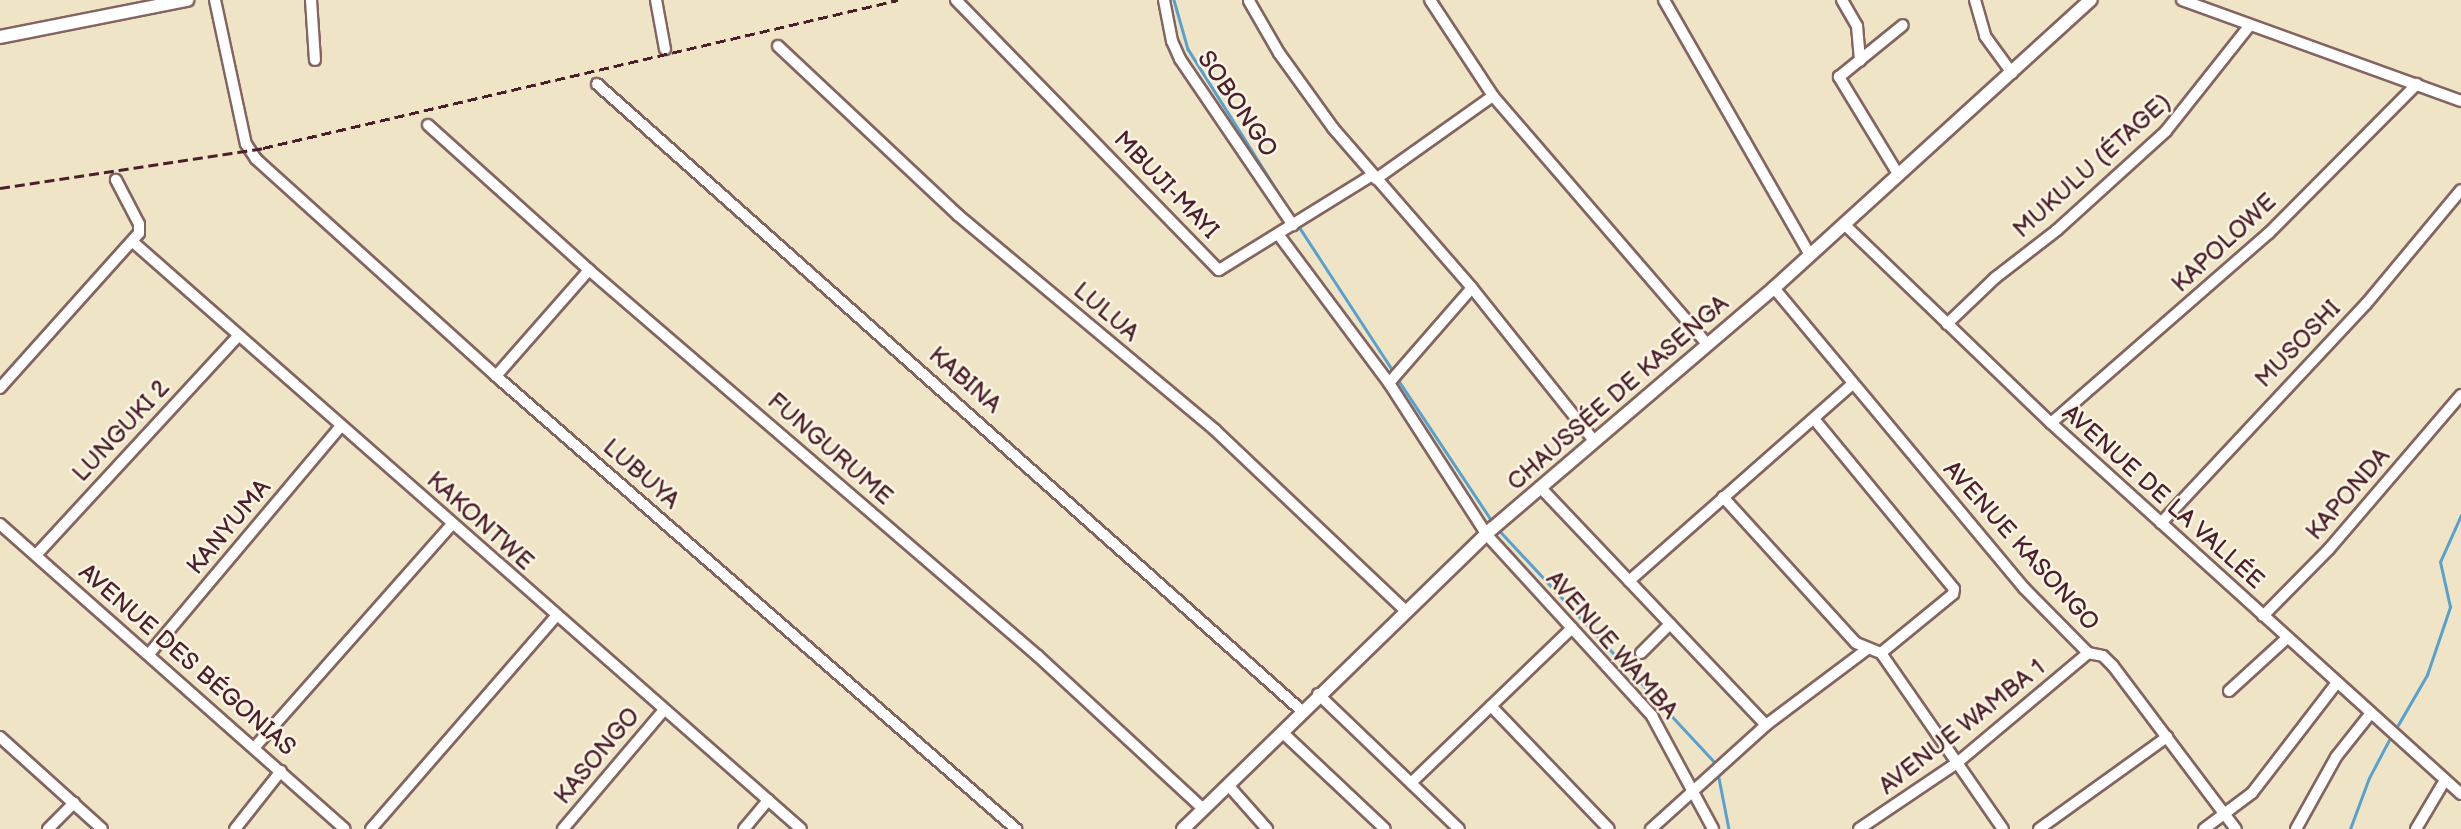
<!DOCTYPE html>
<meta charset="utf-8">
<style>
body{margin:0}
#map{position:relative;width:2461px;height:829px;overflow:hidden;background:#efe5c6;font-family:"Balsamiq Sans",sans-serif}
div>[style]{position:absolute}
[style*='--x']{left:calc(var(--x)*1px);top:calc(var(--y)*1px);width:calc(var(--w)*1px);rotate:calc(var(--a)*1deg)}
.stream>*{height:2.5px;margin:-1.25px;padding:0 1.25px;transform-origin:1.25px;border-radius:1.25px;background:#58a1cf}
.roads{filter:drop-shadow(2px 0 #846461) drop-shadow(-2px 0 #846461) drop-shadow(0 2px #846461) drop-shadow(0 -2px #846461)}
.street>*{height:10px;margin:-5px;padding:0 5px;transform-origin:5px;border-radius:5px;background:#fff}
.secondary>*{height:12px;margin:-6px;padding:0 6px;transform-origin:6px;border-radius:6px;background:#fff}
.rail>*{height:2.5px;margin-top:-1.25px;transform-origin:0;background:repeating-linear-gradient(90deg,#4a1f2b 0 10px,transparent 0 15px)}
span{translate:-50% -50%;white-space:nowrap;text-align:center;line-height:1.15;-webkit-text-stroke:5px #fcf5e5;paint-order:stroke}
.street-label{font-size:24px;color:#4a1f2b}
</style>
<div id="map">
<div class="stream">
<div style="--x:1174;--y:0;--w:51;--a:74.1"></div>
<div style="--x:1188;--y:49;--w:201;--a:57.8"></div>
<div style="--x:1298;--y:225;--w:176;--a:56.9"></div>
<div style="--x:1397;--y:378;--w:175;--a:56.4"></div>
<div style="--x:1498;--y:529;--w:316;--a:47.1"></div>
<div style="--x:2398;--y:725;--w:58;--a:-59.9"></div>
<div style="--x:2427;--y:675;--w:72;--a:-71.3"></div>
<div style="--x:2450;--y:607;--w:46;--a:-102.5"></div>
<div style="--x:2440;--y:562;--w:51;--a:-65.9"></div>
<div style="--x:1718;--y:773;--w:57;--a:78.9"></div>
<div style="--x:2350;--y:829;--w:54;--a:-69.6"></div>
<div style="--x:2369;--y:778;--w:43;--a:-62.2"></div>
</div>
<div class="roads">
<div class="street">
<div style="--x:215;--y:0;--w:147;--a:77.9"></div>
<div style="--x:246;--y:144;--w:18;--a:56"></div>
<div style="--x:256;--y:159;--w:324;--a:42.1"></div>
<div style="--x:496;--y:376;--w:690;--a:41.06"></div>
<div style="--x:311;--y:0;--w:60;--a:86.2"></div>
<div style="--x:656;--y:0;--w:50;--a:79.6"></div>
<div style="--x:956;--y:0;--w:377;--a:45.8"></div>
<div style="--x:1219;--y:270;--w:180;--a:-31.8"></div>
<div style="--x:1164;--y:0;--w:42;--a:79"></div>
<div style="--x:1172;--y:41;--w:20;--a:66"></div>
<div style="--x:1180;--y:59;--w:201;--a:55.8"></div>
<div style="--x:1430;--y:0;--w:115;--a:56.7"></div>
<div style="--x:1493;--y:96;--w:328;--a:49.2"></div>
<div style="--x:1664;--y:0;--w:294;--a:60.2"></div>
<div style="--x:1842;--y:0;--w:30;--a:60"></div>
<div style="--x:1857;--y:26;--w:35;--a:85"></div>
<div style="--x:1975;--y:0;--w:37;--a:74"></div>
<div style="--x:1985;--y:36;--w:46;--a:53.9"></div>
<div style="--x:2182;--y:0;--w:297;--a:19.9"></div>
<div style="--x:1249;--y:1;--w:60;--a:60"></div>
<div style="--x:1279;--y:53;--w:92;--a:54.2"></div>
<div style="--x:1333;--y:128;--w:212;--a:49"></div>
<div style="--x:1472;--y:288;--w:196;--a:51.4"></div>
<div style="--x:778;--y:46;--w:247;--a:43.2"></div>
<div style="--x:958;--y:215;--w:335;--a:39.9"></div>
<div style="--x:1215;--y:430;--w:263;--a:43.5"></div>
<div style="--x:597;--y:84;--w:943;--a:41.65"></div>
<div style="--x:428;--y:125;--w:217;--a:42"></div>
<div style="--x:589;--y:270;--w:592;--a:40.69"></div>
<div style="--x:1038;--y:656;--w:225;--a:42.8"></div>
<div style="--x:1898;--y:174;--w:114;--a:-121.3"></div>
<div style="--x:1839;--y:77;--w:82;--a:-39.1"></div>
<div style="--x:1376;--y:179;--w:143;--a:-35.4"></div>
<div style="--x:1844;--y:224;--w:287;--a:43.9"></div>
<div style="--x:2051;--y:423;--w:553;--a:42.14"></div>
<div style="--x:1278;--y:234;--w:186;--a:53.3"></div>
<div style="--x:1389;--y:383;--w:181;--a:57.2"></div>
<div style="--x:1487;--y:535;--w:245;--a:47.6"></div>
<div style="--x:1652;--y:716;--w:128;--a:61.6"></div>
<div style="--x:133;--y:242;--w:889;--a:41.31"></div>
<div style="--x:1774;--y:288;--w:391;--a:50.2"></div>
<div style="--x:2024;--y:588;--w:91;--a:45.4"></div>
<div style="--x:2088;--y:653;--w:15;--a:11"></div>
<div style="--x:2103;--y:656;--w:14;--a:45"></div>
<div style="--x:2113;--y:666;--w:204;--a:53"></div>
<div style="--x:1947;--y:324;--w:66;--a:-43.8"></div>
<div style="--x:1995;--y:278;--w:78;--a:-37.7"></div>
<div style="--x:2057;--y:230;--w:147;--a:-42.2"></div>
<div style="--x:2166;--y:131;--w:135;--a:-51.6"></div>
<div style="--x:496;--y:376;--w:141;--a:-48.7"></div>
<div style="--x:1389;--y:383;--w:126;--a:-48.9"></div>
<div style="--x:0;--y:388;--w:208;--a:-48.1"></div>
<div style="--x:139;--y:233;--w:9;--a:-90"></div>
<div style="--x:139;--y:224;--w:50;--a:-117.6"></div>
<div style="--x:1814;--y:419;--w:220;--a:50.5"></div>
<div style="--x:1954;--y:589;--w:5;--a:101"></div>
<div style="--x:1953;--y:594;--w:93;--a:140.7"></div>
<div style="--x:2051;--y:423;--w:289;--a:-41.1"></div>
<div style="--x:2269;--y:233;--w:210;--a:-45.2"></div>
<div style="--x:1540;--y:487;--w:328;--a:46.5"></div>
<div style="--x:1723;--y:497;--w:197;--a:47.7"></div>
<div style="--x:1856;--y:643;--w:27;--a:22"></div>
<div style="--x:1881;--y:653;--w:214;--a:55.3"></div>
<div style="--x:2161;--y:523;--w:300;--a:-46.9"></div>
<div style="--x:2366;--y:304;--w:148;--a:-50.2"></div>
<div style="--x:0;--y:524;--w:460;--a:41.5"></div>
<div style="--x:36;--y:555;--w:298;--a:-47.3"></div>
<div style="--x:1629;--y:581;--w:296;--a:-41.4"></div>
<div style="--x:2263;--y:616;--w:94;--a:-45.4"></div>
<div style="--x:2329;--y:549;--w:203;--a:-49.4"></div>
<div style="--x:1641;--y:653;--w:41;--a:-45"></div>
<div style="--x:149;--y:654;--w:298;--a:-49.9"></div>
<div style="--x:2229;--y:691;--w:79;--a:-42.4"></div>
<div style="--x:1318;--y:694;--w:195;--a:43.8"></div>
<div style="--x:1491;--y:706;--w:170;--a:46.2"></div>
<div style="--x:1282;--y:732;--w:141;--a:43.3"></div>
<div style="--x:0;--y:737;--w:137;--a:42"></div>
<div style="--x:254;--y:748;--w:299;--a:-48.5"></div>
<div style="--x:1412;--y:782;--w:222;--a:-43.9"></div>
<div style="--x:1228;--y:785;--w:59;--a:48.4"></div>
<div style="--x:48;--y:829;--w:37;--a:-45"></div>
<div style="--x:235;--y:829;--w:74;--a:-51.6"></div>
<div style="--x:371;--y:829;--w:281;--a:-49"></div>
<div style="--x:563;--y:829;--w:155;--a:-49.7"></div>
<div style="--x:744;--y:829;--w:38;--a:-50"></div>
<div style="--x:1651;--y:829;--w:155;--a:-42.1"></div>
<div style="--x:1766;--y:725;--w:125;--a:-36.9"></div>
<div style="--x:1859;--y:829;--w:118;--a:-34"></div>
<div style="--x:1957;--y:763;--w:171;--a:-40"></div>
<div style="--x:2039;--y:829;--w:158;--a:-35.7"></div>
<div style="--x:2204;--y:829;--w:60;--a:-36.9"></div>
<div style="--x:2252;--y:793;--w:138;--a:-52.4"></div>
<div style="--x:2296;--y:829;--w:82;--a:-60.9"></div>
<div style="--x:2336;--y:757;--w:56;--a:-51.5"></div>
<div style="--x:2416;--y:829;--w:57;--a:-59.4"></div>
</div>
<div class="secondary">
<div style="--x:0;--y:37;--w:191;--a:-11.2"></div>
<div style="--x:1183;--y:829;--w:432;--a:-44.2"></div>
<div style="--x:1493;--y:528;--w:370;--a:-40.5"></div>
<div style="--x:1774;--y:288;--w:428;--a:-42.3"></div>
</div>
</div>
<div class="rail">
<div style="--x:0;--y:188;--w:266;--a:-8.6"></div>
<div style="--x:263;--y:148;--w:652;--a:-13.12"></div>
</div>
<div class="street-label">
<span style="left:1237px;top:104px;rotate:56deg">SOBONGO</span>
<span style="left:2092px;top:166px;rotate:-42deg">MUKULU (ÉTAGE)</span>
<span style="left:1166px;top:185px;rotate:46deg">MBUJI-MAYI</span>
<span style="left:2224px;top:243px;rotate:-43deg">KAPOLOWE</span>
<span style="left:1106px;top:312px;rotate:40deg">LULUA</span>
<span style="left:2298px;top:344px;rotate:-46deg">MUSOSHI</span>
<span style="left:965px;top:380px;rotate:41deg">KABINA</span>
<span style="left:1618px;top:393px;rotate:-41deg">CHAUSSÉE DE KASENGA</span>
<span style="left:121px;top:431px;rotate:-47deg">LUNGUKI 2</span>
<span style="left:830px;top:449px;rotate:41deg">FUNGURUME</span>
<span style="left:641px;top:474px;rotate:41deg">LUBUYA</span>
<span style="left:2348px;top:494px;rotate:-49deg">KAPONDA</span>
<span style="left:2163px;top:497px;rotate:42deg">AVENUE DE LA VALLÉE</span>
<span style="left:480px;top:521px;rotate:42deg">KAKONTWE</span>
<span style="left:229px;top:527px;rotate:-50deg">KANYUMA</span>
<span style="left:2021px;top:546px;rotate:48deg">AVENUE KASONGO</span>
<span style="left:1612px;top:645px;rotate:49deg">AVENUE WAMBA</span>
<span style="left:187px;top:660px;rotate:41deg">AVENUE DES BÉGONIAS</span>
<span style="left:1962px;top:727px;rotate:-38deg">AVENUE WAMBA 1</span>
<span style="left:597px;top:756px;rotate:-50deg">KASONGO</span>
</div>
</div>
